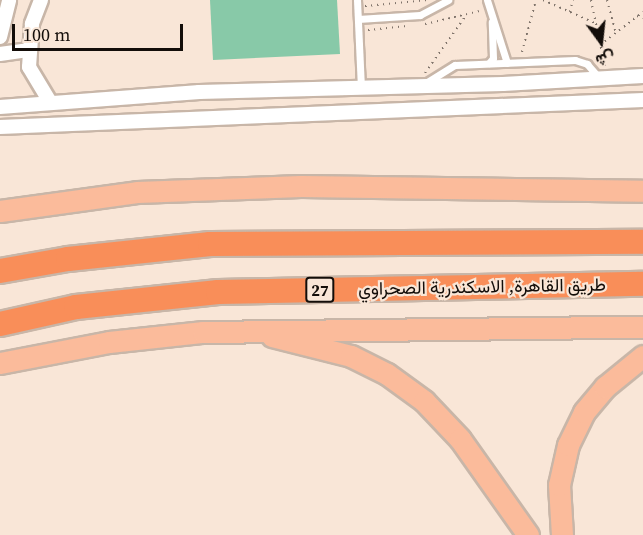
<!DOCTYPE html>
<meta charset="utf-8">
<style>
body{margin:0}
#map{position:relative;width:643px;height:535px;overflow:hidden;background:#f9e6d7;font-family:"Source Serif 4",Vazirmatn,serif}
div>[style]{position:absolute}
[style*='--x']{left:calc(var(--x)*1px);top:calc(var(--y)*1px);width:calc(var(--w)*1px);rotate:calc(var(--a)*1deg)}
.green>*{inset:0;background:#88c9a8}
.path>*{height:2px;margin-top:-1px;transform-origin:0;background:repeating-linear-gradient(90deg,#7f736a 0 1.5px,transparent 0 6px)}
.roads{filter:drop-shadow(2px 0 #c8b6a8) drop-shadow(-2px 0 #c8b6a8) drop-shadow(0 2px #c8b6a8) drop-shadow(0 -2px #c8b6a8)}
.lane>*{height:7px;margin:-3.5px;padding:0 3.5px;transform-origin:3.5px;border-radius:3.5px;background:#fff}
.street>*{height:14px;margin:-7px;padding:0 7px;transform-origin:7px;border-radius:7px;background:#fff}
.primary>*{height:21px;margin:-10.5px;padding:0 10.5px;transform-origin:10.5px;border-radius:10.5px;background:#fbbb9b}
.highway>*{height:24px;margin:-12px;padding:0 12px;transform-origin:12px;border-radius:12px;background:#f98e59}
span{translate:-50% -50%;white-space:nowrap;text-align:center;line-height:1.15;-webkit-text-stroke:4.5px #f9e6d7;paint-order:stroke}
.shield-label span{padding:2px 4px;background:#f9e6d7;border:2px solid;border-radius:4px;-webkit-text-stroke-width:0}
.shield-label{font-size:16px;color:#130d09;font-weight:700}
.street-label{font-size:18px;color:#130d09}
.north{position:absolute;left:571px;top:12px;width:60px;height:60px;-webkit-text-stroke:4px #f9e6d7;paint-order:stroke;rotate:165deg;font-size:16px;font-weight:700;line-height:24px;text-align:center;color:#130d09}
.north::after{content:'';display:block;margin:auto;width:21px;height:27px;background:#130d09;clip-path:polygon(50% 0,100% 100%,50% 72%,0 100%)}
.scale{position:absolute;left:12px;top:24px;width:171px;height:27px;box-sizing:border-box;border:3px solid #130d09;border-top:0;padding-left:8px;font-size:18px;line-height:21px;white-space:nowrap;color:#130d09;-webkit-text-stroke:4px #f9e6d7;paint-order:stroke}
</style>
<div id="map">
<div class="green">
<div style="clip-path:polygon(210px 0,337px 0,340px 54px,213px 60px)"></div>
</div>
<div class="path">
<div style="--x:543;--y:0;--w:57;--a:23.9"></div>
<div style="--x:591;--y:0;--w:68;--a:78.2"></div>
<div style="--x:607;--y:0;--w:34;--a:75"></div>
<div style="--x:365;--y:6;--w:63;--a:-5.4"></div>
<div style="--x:570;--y:12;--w:12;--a:-76"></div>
<div style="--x:637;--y:16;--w:6;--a:18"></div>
<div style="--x:425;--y:24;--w:57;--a:-13.3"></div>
<div style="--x:368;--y:30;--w:39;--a:-6"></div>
<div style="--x:600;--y:45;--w:54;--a:-37.5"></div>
<div style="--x:522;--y:52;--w:54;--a:-74.9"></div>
<div style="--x:425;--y:73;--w:72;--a:-54.6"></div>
</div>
<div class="roads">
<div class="lane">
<div style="--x:357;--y:0;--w:88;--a:87.4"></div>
<div style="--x:487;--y:0;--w:66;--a:72.4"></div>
<div style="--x:358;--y:19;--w:62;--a:-3.7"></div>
<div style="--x:420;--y:15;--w:32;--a:-28"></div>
<div style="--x:489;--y:63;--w:6;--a:-51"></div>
<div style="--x:493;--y:58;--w:36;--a:-92"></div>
<div style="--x:424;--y:84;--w:36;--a:-32"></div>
<div style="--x:455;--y:65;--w:120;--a:-2.4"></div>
<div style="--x:575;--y:60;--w:13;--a:18"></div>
<div style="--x:587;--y:64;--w:20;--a:49"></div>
</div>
<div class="street">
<div style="--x:41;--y:0;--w:26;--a:111"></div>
<div style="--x:32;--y:24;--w:43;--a:94"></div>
<div style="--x:29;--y:67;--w:41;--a:59"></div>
<div style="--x:0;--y:37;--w:38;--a:-76"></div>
<div style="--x:0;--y:54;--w:28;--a:-8"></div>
<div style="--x:0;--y:107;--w:200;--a:-4.3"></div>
<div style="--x:199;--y:92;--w:304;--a:-1.5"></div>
<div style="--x:503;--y:84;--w:140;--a:-3.3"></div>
<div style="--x:0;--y:127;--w:644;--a:-2.4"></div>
</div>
<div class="primary">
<div style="--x:0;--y:211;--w:138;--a:-7.9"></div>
<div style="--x:137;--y:192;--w:164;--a:-2.1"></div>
<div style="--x:301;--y:186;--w:342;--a:0.8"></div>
<div style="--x:272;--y:336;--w:81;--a:14.2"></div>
<div style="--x:351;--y:356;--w:40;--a:26.6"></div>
<div style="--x:387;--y:374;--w:46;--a:36.1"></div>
<div style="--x:424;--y:401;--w:52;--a:46.5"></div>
<div style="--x:460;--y:439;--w:118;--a:54.7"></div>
<div style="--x:0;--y:363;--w:111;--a:-10.9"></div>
<div style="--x:109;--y:342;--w:95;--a:-6.1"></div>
<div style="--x:203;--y:332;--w:440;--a:-0.7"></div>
<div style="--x:562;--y:535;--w:50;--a:-93.4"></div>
<div style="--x:559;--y:485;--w:41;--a:-77.3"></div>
<div style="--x:568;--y:445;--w:37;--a:-64"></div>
<div style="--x:584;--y:412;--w:33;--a:-50"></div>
<div style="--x:605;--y:387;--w:49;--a:-39.2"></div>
</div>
<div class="highway">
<div style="--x:0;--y:271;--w:69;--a:-10"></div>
<div style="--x:68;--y:259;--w:143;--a:-6"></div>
<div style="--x:210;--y:244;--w:433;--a:-0.3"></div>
<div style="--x:0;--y:324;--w:78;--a:-12.6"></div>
<div style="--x:76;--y:307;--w:143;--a:-6"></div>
<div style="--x:218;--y:292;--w:425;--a:-1.1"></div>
</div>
</div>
<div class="shield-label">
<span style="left:320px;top:290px">27</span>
</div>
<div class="street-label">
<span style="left:482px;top:287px;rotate:-1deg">طريق القاهرة, الاسكندرية الصحراوي</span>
</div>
<div class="north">ش</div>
<div class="scale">100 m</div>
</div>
